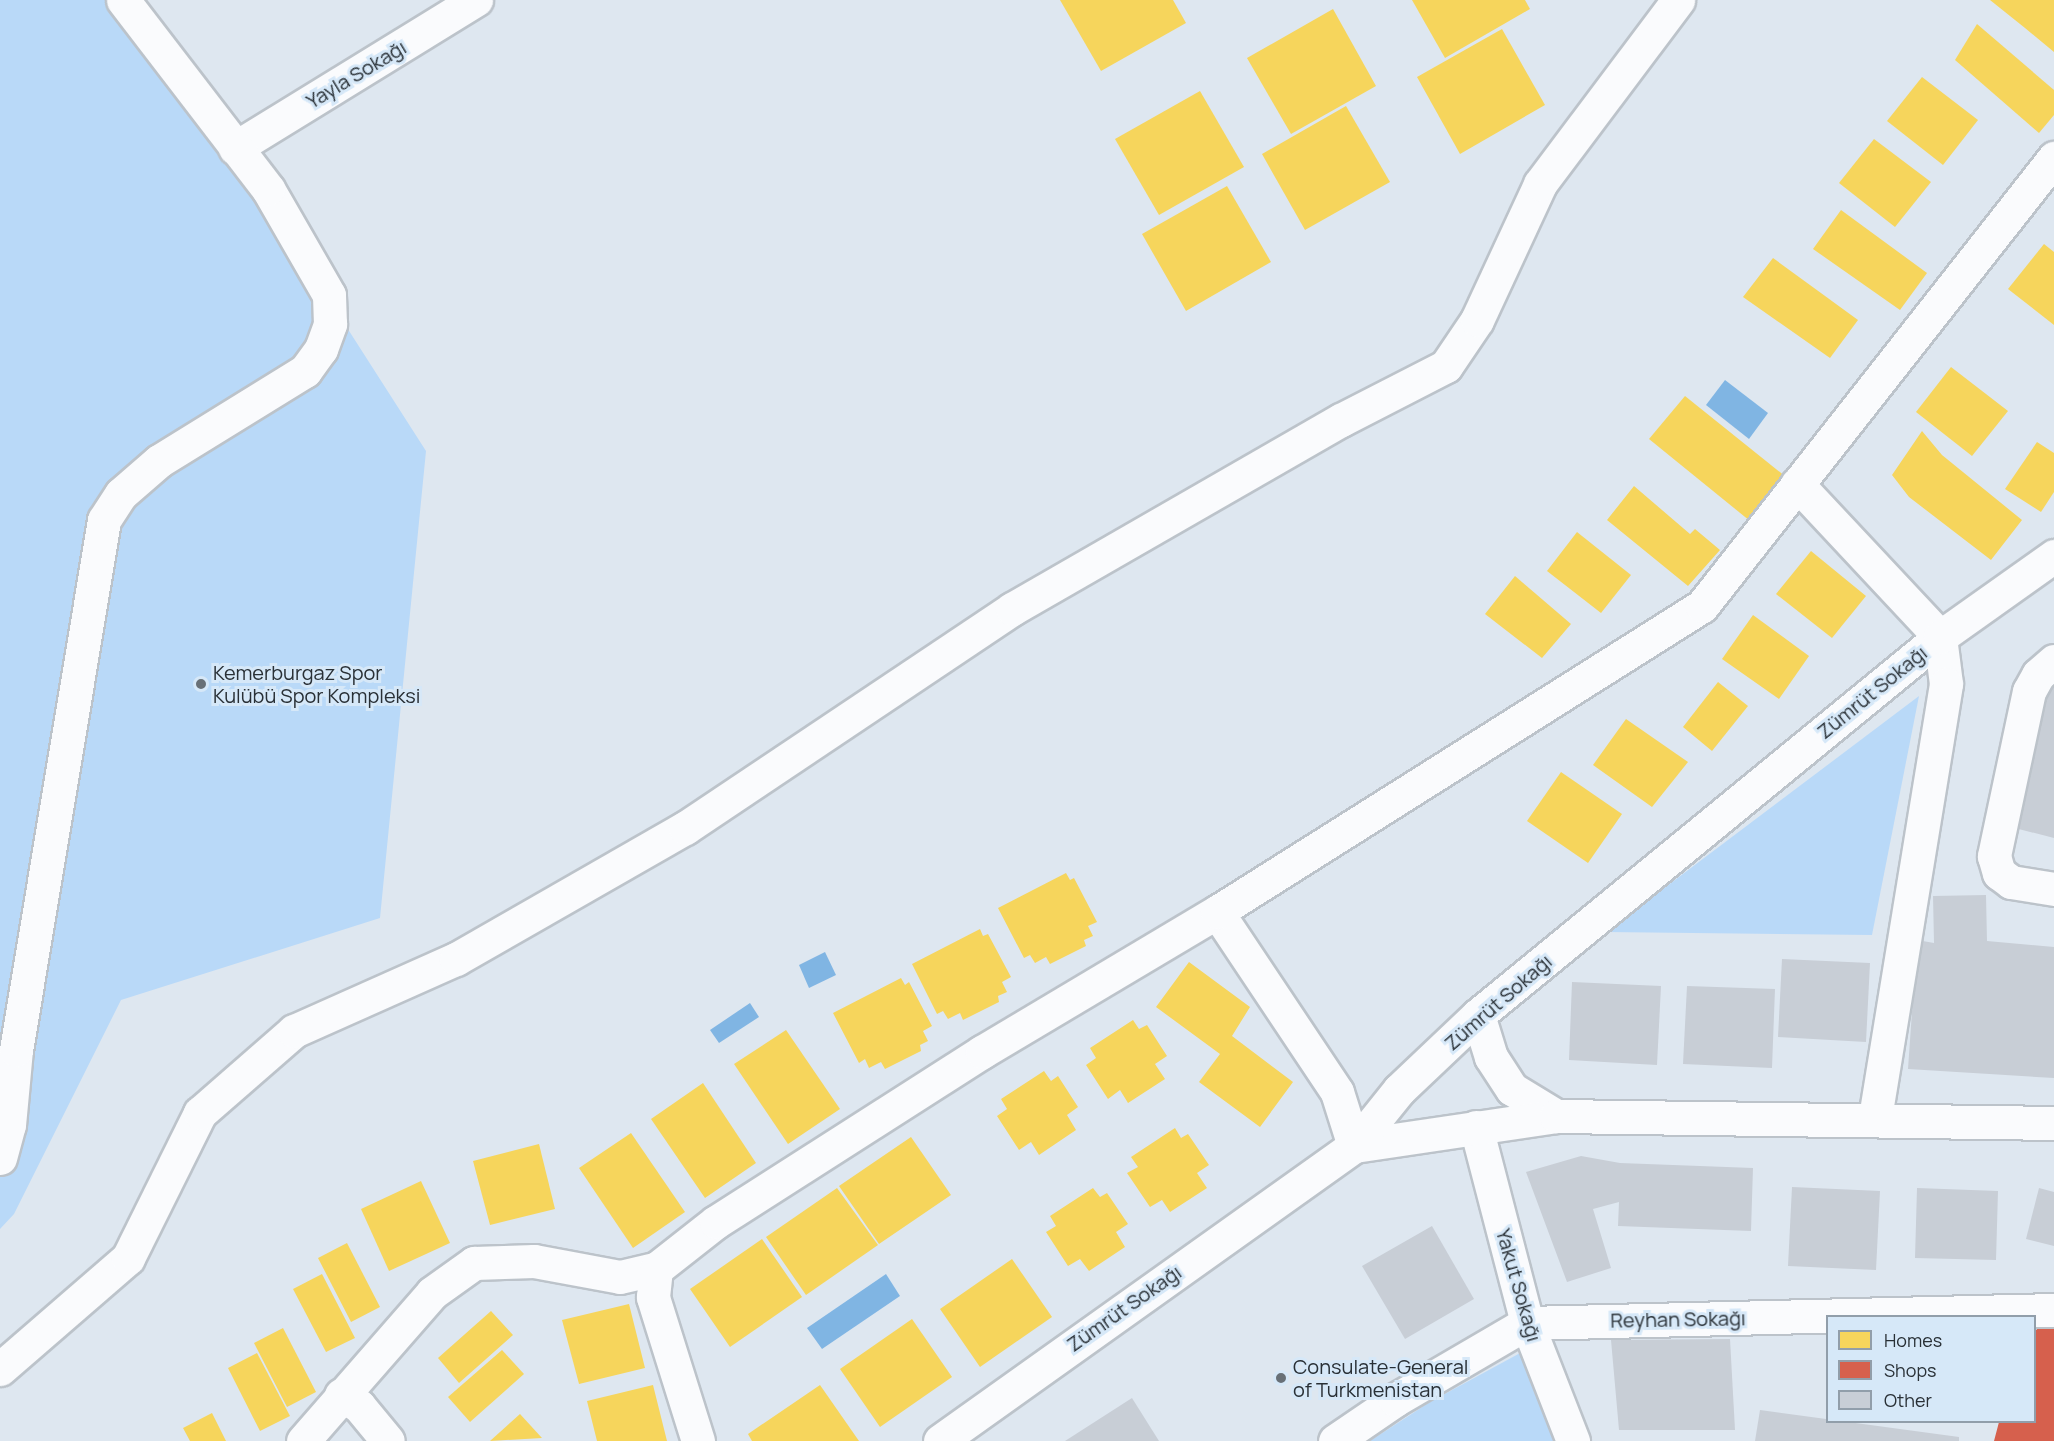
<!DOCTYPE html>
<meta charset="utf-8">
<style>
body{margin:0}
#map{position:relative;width:2054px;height:1441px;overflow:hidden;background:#dee7f0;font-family:Manrope,sans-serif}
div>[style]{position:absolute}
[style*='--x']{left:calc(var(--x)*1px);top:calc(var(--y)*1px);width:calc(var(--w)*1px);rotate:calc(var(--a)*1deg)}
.green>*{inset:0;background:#b9d9f8}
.water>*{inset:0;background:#80b5e3}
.homes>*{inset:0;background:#f6d55c}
.shops>*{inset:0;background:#d6604d}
.building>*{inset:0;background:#c8ced6}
.roads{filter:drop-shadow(2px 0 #bcc3ca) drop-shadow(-2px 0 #bcc3ca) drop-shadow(0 2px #bcc3ca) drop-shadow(0 -2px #bcc3ca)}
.minor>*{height:33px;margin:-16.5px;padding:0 16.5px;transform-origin:16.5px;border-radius:16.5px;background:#fafbfd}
.dots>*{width:16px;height:16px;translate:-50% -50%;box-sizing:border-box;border:3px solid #d6e8f8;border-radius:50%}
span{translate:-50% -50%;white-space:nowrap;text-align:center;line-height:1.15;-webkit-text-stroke:6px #d6e8f8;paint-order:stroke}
.street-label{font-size:20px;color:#293036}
.poi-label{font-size:20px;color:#293036}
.left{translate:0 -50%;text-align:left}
.legend{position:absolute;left:1826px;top:1315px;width:210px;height:108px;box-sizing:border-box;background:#d6e8f8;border:2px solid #919eaa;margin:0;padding:8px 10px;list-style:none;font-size:18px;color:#293036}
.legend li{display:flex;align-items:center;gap:12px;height:30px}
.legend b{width:30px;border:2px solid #919eaa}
</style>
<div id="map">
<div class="green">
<div style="clip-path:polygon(0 0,137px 0,426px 451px,380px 918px,121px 1000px,14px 1214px,0 1229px)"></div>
<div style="clip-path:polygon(1919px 696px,1872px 935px,1606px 932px)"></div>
<div style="clip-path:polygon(1522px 1352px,1557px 1441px,1370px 1441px,1430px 1402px)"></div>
</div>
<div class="water">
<div style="clip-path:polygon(1725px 380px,1768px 413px,1749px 439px,1706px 405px)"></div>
<div style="clip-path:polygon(825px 952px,836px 975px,809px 988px,799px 965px)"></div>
<div style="clip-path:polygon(750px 1003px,759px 1017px,719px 1043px,710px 1030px)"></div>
<div style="clip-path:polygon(886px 1274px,900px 1296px,822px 1349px,807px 1328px)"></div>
</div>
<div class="homes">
<div style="clip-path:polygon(1060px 0,1173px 0,1186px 23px,1101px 71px)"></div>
<div style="clip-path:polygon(1412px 0,1525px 0,1530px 9px,1445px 58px)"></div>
<div style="clip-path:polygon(1990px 0,2054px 0,2054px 52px,2025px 28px)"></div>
<div style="clip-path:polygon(1333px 9px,1376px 86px,1291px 134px,1247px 58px)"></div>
<div style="clip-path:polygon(1977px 24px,2054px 90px,2054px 115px,2039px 133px,1955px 60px)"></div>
<div style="clip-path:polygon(1502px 29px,1545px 105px,1460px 154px,1417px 77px)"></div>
<div style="clip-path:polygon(1922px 77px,1978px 120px,1943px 165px,1887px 121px)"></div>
<div style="clip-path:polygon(1200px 91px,1244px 167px,1159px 215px,1115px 139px)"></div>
<div style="clip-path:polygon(1346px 106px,1390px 182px,1305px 230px,1262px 154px)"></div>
<div style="clip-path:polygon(1874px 139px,1931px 182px,1895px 227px,1839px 183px)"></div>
<div style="clip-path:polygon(1227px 186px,1271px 262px,1186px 311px,1142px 234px)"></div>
<div style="clip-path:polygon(1841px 210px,1927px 273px,1900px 310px,1813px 249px)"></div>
<div style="clip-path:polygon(2044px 244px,2054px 252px,2054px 325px,2008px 289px)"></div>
<div style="clip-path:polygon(1773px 258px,1858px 320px,1830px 358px,1743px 297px)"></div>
<div style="clip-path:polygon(1951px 367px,2008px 411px,1972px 456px,1916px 412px)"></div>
<div style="clip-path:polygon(1685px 396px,1786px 477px,1750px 521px,1649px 439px)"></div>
<div style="clip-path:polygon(1922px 431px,1942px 455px,2022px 520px,1991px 560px,1909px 497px,1892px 475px)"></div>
<div style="clip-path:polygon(2037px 442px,2054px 453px,2054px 492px,2041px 512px,2005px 489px)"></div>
<div style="clip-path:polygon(1634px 486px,1690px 534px,1695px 529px,1720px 550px,1688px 586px,1607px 520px)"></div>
<div style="clip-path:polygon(1577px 532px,1631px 575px,1601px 613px,1547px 571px)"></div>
<div style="clip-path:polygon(1811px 551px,1866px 596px,1832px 638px,1776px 594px)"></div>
<div style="clip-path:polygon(1515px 576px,1571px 624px,1542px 658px,1485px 614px)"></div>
<div style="clip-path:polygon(1753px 615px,1809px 656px,1779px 699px,1722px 659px)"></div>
<div style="clip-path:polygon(1718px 682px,1748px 706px,1712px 751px,1683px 727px)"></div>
<div style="clip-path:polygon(1626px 719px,1688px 762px,1652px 807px,1593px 765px)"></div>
<div style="clip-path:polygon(1561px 772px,1622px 814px,1588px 863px,1527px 821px)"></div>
<div style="clip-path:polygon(1066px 873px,1070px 880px,1074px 878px,1097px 922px,1088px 926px,1093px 936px,1084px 940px,1086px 946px,1050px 964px,1046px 957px,1035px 963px,1030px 955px,1024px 958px,998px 908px)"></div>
<div style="clip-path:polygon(980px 929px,983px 936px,988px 934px,1011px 977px,1002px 982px,1007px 992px,998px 996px,999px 1002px,963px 1020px,960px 1013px,948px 1019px,943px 1011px,937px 1014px,912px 964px)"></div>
<div style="clip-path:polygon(1189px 962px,1250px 1007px,1232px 1036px,1293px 1082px,1260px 1127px,1199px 1082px,1220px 1054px,1156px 1007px)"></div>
<div style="clip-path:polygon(901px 978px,905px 985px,909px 982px,932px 1026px,923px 1031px,928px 1041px,920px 1045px,921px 1051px,885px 1069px,881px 1062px,869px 1068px,865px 1059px,859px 1063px,833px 1013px)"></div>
<div style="clip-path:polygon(1133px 1020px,1139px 1029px,1147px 1025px,1167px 1056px,1155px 1064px,1165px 1079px,1128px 1103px,1120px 1090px,1108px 1099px,1086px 1065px,1096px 1058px,1090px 1048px)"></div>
<div style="clip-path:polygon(786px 1030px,840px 1109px,788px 1144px,734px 1064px)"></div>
<div style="clip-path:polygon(1044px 1071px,1051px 1081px,1058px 1076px,1078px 1107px,1067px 1115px,1076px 1130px,1039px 1155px,1031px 1142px,1019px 1150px,997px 1116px,1007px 1109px,1001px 1099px)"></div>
<div style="clip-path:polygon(703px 1083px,756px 1163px,705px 1198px,651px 1119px)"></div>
<div style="clip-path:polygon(1175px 1128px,1181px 1138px,1188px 1134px,1209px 1165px,1197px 1173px,1207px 1188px,1170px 1212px,1162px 1200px,1150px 1207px,1127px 1173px,1138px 1167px,1131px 1157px)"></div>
<div style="clip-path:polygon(631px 1133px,685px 1212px,633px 1248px,579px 1168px)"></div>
<div style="clip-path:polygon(911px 1137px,951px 1195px,879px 1244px,839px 1186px)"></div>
<div style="clip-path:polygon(539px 1144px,555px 1209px,490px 1225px,473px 1161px)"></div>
<div style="clip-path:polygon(421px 1181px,450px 1243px,389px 1271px,361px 1209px)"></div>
<div style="clip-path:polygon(837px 1188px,878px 1245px,806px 1295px,766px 1237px)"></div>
<div style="clip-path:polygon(1093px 1188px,1100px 1197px,1107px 1193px,1128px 1224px,1116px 1232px,1125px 1247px,1089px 1271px,1080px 1259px,1068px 1266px,1046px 1232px,1056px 1226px,1050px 1216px)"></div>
<div style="clip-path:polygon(762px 1239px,802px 1297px,730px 1347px,690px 1289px)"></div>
<div style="clip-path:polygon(347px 1243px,380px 1307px,351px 1322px,318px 1258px)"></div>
<div style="clip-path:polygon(1012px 1259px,1052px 1317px,980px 1367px,940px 1309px)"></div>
<div style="clip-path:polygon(322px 1274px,355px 1338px,326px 1352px,293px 1289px)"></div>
<div style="clip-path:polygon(629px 1304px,645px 1368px,579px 1384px,562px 1320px)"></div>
<div style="clip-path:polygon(491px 1311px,513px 1335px,459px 1383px,438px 1358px)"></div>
<div style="clip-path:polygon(912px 1319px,952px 1377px,880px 1427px,840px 1369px)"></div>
<div style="clip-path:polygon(283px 1328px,316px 1392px,287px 1407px,254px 1343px)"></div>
<div style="clip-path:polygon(502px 1350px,524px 1374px,470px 1422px,448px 1397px)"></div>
<div style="clip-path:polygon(257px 1353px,290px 1416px,260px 1431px,228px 1368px)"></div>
<div style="clip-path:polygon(653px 1385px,667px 1441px,597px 1441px,587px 1401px)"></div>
<div style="clip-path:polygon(820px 1385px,859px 1441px,752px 1441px,748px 1434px)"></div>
<div style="clip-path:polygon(212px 1413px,226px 1441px,190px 1441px,183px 1428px)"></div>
<div style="clip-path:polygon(520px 1414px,542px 1438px,490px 1441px)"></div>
</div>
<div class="shops">
<div style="clip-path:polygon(2034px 1326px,2054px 1326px,2054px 1441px,1994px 1441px,1999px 1422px,2034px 1422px)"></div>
</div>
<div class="building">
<div style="clip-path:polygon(2049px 678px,2054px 679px,2054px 838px,2011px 827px)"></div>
<div style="clip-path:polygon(1986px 895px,1987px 941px,2054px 947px,2054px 1078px,1908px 1069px,1917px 940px,1934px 943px,1933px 896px)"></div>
<div style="clip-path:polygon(1782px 959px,1870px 963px,1866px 1042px,1778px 1037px)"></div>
<div style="clip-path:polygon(1572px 982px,1661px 986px,1657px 1065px,1569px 1060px)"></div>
<div style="clip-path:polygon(1687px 986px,1775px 989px,1772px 1068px,1683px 1064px)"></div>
<div style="clip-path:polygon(1581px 1156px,1620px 1163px,1753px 1168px,1751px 1231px,1618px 1226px,1619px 1202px,1593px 1209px,1611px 1268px,1567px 1282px,1526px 1172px)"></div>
<div style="clip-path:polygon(1792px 1187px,1880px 1191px,1876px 1270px,1788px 1266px)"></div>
<div style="clip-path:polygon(1917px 1188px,1998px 1191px,1996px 1260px,1915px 1258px)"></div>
<div style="clip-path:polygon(2039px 1188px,2054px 1192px,2054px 1246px,2026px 1239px)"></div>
<div style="clip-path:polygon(1432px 1226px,1474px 1299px,1405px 1339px,1362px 1266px)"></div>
<div style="clip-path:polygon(1730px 1339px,1735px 1430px,1619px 1430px,1611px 1340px)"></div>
<div style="clip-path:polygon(1132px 1398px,1159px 1441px,1065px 1441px)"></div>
<div style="clip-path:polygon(1760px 1410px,1959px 1437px,1959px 1441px,1755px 1441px)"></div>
</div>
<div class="roads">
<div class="minor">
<div style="--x:235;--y:148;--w:283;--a:-31.6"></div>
<div style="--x:1797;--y:484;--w:209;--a:46.9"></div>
<div style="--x:1940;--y:637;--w:47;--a:82.7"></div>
<div style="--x:1946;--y:684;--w:440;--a:99.3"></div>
<div style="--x:2054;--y:661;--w:21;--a:139"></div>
<div style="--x:2038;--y:675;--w:18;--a:119"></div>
<div style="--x:2029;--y:691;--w:169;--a:102"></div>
<div style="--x:1994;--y:856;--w:18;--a:74"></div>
<div style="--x:1999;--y:873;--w:15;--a:37"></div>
<div style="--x:2011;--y:882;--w:44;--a:9.2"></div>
<div style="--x:1217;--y:912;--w:216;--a:56.3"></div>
<div style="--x:1337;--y:1092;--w:57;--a:72.5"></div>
<div style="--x:1478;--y:1015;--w:44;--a:72.8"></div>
<div style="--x:1491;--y:1057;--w:38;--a:57"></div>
<div style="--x:1512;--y:1089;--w:52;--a:31.5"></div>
<div style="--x:1476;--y:1127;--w:203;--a:75.4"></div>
<div style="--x:1527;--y:1323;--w:127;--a:68.7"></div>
<div style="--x:1354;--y:1146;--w:204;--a:-8.4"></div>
<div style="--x:1556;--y:1116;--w:498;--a:0.8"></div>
<div style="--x:0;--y:1158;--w:34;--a:-75"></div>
<div style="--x:9;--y:1125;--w:75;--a:-84.7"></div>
<div style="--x:16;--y:1050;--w:537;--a:-80.57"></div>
<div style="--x:104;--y:520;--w:31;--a:-57"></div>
<div style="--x:121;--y:494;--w:50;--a:-41"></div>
<div style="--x:159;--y:461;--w:172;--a:-31.7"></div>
<div style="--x:305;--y:371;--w:27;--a:-54"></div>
<div style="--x:321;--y:349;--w:27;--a:-70"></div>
<div style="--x:330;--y:324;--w:29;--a:-92"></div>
<div style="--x:329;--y:295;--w:122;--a:-119.9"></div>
<div style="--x:268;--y:189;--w:238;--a:-127.5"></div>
<div style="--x:0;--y:1369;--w:169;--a:-40.9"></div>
<div style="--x:128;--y:1258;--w:162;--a:-63.6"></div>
<div style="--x:200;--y:1113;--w:125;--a:-41.1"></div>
<div style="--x:294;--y:1031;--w:177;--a:-24"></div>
<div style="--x:456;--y:959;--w:264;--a:-29.8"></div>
<div style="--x:685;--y:828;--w:394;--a:-33.8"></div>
<div style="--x:1012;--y:609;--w:379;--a:-29.9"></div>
<div style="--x:1341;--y:420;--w:118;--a:-27.2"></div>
<div style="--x:1446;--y:366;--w:55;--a:-56"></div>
<div style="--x:1477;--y:320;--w:150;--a:-65.1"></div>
<div style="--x:1540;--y:184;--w:230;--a:-53.1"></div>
<div style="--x:341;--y:1395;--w:21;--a:31"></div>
<div style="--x:359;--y:1406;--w:45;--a:50.4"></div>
<div style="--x:303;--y:1441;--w:196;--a:-48.9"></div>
<div style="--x:432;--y:1293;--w:52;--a:-35.5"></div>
<div style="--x:474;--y:1263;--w:60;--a:-1.9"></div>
<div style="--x:534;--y:1261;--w:87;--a:10.5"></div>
<div style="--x:620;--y:1277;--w:37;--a:-13"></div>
<div style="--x:698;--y:1441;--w:151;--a:-107.4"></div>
<div style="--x:653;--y:1297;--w:28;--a:-84"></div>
<div style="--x:656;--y:1269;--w:76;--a:-38.1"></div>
<div style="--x:716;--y:1222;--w:316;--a:-32.6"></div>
<div style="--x:982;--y:1052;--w:274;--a:-30.8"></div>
<div style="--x:1217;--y:912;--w:573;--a:-32.25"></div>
<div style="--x:1702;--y:606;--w:570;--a:-51.84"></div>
<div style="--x:940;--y:1441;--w:508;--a:-35.47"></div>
<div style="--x:1354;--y:1146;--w:72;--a:-51.2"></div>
<div style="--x:1399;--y:1090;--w:109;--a:-43.5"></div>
<div style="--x:1478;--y:1015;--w:597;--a:-39.29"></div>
<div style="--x:1940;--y:637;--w:140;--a:-35.4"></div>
<div style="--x:1335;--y:1441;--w:73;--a:-34.3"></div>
<div style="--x:1395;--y:1400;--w:153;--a:-30.3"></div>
<div style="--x:1527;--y:1323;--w:527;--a:-1.41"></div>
</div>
</div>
<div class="dots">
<div style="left:201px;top:684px;background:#687077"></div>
<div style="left:1281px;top:1378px;background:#687077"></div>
</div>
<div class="street-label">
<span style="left:356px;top:74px;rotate:-31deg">Yayla Sokağı</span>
<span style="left:1872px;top:692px;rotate:-39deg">Zümrüt Sokağı</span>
<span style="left:1498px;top:1002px;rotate:-41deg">Zümrüt Sokağı</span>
<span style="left:1519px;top:1285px;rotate:74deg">Yakut Sokağı</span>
<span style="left:1124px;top:1308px;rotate:-35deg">Zümrüt Sokağı</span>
<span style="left:1678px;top:1319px;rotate:-1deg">Reyhan Sokağı</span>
</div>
<div class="poi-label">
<span class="left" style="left:213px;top:684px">Kemerburgaz Spor<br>Kulübü Spor Kompleksi</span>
<span class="left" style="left:1293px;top:1378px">Consulate-General<br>of Turkmenistan</span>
</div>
<ul class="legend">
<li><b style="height:16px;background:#f6d55c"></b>Homes</li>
<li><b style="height:16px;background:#d6604d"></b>Shops</li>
<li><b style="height:16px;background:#c8ced6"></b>Other</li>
</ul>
</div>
